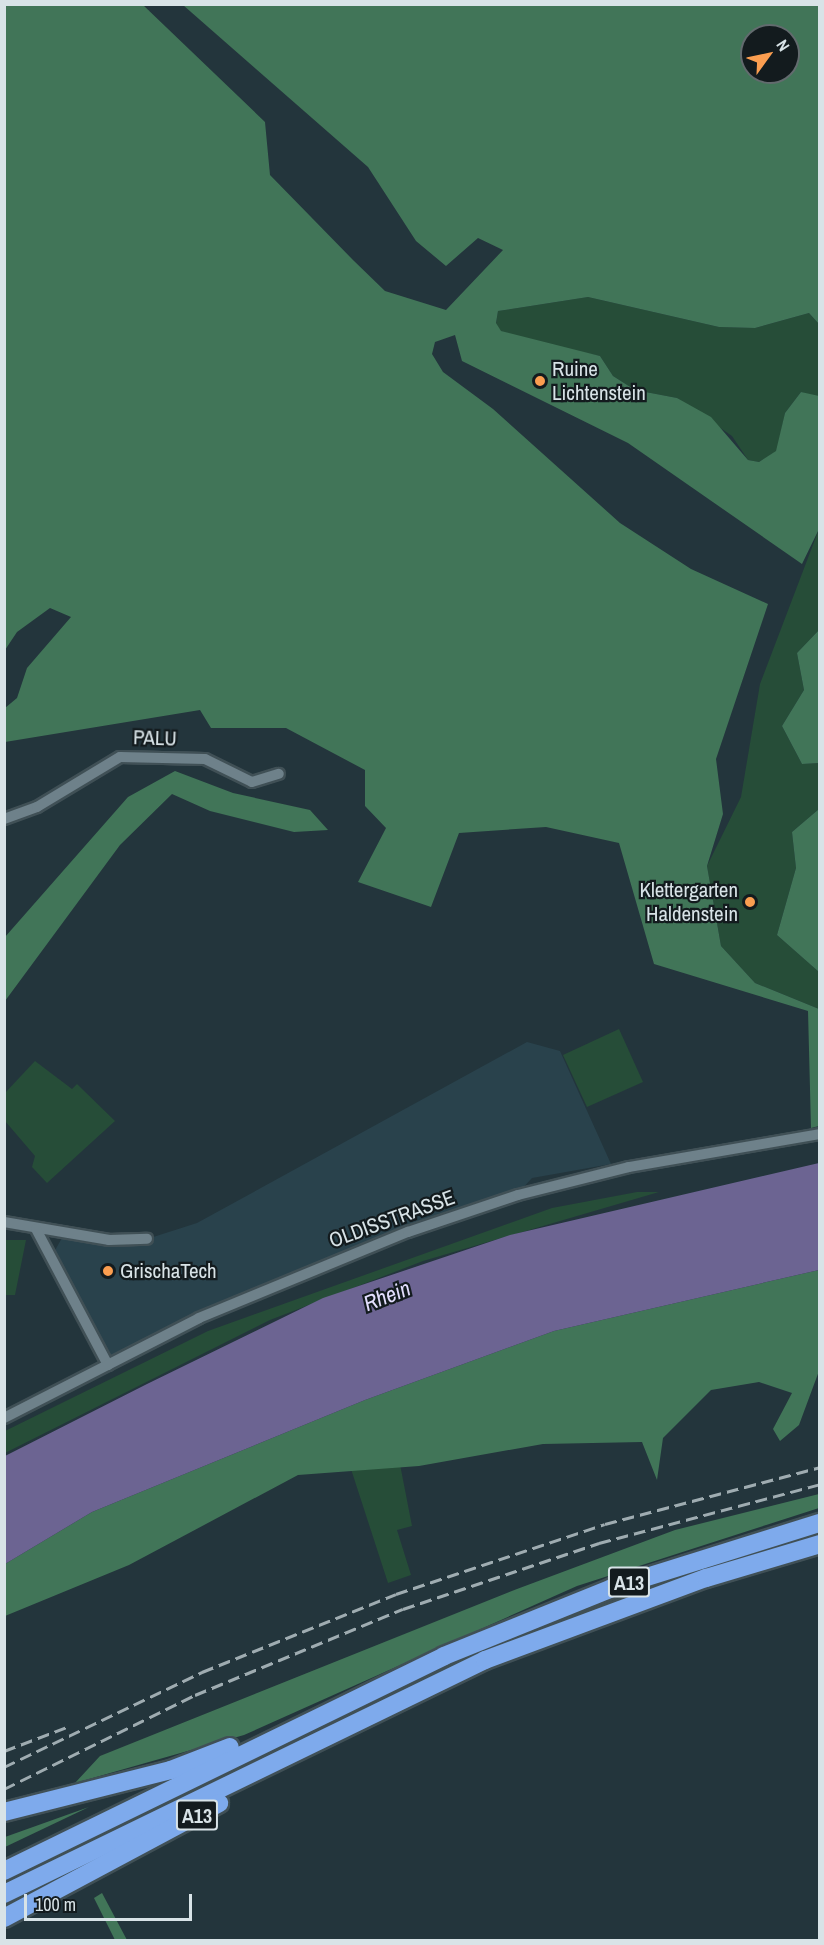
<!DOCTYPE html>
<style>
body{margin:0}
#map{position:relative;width:824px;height:1945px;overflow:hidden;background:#23353c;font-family:"Archivo Narrow",sans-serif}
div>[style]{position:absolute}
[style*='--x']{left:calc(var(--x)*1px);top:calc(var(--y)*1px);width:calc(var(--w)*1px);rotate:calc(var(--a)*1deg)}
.built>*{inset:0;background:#29424c}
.green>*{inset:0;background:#264d38}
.forest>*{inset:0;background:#417558}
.water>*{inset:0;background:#6c6492}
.roads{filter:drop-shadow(2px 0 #405056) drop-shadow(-2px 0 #405056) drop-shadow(0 2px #405056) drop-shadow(0 -2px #405056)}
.minor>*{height:10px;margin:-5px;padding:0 5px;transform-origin:5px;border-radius:5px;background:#6e818a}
.motorway>*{height:18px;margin:-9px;padding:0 9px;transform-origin:9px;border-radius:9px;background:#7eaaec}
.rail>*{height:3px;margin-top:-1.5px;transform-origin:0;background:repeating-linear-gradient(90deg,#9facb1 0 12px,transparent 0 18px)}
.dots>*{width:16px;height:16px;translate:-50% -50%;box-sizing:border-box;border:3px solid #131b1e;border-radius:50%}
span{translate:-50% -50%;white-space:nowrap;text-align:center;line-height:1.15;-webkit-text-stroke:4.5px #131b1e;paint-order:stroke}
.shield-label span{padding:2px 4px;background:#131b1e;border:2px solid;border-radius:4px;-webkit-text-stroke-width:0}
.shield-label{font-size:20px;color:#d8e3e7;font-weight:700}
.poi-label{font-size:21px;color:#d8e3e7}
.left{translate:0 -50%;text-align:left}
.right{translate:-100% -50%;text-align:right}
.street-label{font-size:21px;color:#d8e3e7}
.water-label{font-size:22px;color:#e4dffe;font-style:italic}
.frame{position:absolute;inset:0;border:6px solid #d8e3e7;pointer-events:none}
.north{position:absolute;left:740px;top:24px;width:60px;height:60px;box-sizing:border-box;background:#131b1e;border:2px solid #626b6e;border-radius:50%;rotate:57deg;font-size:16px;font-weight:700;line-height:24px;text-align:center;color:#d8e3e7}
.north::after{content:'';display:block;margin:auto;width:21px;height:27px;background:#fb9e50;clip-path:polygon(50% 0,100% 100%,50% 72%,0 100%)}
.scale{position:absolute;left:24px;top:1894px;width:168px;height:27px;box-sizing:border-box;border:3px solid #d8e3e7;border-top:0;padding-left:8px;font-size:18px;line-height:21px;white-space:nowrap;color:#d8e3e7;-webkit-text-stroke:4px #131b1e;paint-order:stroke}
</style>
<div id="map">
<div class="built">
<div style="clip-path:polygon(527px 1042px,560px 1051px,611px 1164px,532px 1178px,519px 1192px,111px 1357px,53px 1254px,63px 1236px,147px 1239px,197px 1223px)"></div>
</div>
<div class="green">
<div style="clip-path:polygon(588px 297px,719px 327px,755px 328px,809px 313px,819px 324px,819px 398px,801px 392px,785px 413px,777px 451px,759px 462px,748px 460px,732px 436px,677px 398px,635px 390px,613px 376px,600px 356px,543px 344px,500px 331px,496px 324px,498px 311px)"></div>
<div style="clip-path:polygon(819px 529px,819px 630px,797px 653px,804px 690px,782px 726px,802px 764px,819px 763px,819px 809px,792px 832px,796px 868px,777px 935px,819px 972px,819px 1009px,755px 983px,721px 946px,707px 866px,741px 797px,760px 684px)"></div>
<div style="clip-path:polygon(619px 1029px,643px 1082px,587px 1107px,563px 1055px)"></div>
<div style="clip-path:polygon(35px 1061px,72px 1089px,77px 1084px,115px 1121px,47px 1183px,32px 1167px,35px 1156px,5px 1121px,5px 1093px)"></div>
<div style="clip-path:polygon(637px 1192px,659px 1192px,423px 1261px,270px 1320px,5px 1453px,5px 1431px,208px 1331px,552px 1208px)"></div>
<div style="clip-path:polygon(5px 1240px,26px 1240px,15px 1295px,5px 1295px)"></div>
<div style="clip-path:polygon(398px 1454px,412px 1526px,397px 1530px,411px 1575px,388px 1583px,350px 1466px)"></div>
</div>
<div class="forest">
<div style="clip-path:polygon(evenodd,5px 4px,143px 5px,265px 122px,270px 175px,353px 260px,385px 291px,446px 310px,503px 250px,478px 238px,446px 266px,416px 241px,368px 167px,183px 5px,819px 5px,819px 324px,809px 313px,755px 328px,719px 327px,588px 297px,498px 311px,496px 323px,501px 331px,600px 356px,613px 376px,635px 390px,677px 398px,711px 417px,748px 460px,759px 462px,776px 451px,785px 413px,801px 392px,819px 396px,819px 529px,802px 564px,628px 443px,462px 361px,455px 335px,435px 342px,432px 354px,443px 372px,493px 409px,620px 523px,691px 569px,768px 604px,716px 759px,723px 814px,707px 866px,721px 946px,755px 983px,819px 1009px,819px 1126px,811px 1128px,808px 1011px,654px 964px,619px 843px,546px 827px,459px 833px,431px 907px,358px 882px,386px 828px,365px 806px,365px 770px,286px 728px,211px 728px,200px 710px,5px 742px,5px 708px,17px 698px,27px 668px,71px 617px,50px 608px,17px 632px,5px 650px,5px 4px,752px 36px,788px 36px,788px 72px,752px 72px,752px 36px)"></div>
<div style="clip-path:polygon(819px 630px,819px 763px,802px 764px,782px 726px,804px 690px,797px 653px)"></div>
<div style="clip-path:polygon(175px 771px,233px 793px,310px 810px,328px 830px,294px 832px,210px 811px,172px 794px,120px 845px,5px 1001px,5px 937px,128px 797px)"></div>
<div style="clip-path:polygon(819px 809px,819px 972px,777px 935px,796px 868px,792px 832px)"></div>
<div style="clip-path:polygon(819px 1270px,819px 1371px,799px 1425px,780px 1441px,773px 1429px,792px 1393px,759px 1382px,711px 1390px,663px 1438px,657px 1480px,642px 1442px,543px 1444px,419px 1466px,298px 1475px,129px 1565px,5px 1616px,5px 1564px,92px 1512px,365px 1400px,554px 1331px)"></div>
<div style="clip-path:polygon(819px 1494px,819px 1508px,577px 1586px,244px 1735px,75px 1783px,100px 1756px,517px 1589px,675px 1530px)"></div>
<div style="clip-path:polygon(89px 1807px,5px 1847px,5px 1837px)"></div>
<div style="clip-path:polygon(102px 1893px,127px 1940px,115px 1940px,94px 1898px)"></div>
</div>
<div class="water">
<div style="clip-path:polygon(819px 1163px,819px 1270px,554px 1331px,365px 1400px,92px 1512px,5px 1564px,5px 1456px,147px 1384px,323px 1298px,510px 1235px)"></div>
</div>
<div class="roads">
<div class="minor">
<div style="--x:4;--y:819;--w:35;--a:-20"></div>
<div style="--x:37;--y:807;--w:97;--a:-31.1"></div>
<div style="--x:120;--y:757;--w:85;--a:1.3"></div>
<div style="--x:205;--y:759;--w:52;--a:26.1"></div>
<div style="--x:252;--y:782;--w:28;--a:-17"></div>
<div style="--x:4;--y:1222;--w:107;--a:9.7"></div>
<div style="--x:109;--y:1240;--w:38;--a:-2"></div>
<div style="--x:36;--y:1229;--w:154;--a:62.1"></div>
<div style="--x:4;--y:1418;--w:219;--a:-27.1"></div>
<div style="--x:199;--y:1318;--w:226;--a:-22.4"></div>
<div style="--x:408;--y:1232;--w:116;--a:-18.6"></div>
<div style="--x:518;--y:1195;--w:114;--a:-14.2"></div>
<div style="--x:629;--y:1167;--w:194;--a:-9.8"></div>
</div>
<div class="motorway">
<div style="--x:4;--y:1812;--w:172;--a:-14.1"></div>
<div style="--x:171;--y:1770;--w:63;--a:-21.3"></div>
<div style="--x:4;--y:1871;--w:490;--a:-26"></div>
<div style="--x:444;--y:1656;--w:181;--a:-22"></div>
<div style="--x:612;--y:1588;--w:218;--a:-17.4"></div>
<div style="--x:4;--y:1894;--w:535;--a:-25.94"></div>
<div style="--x:485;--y:1660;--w:236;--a:-20.4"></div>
<div style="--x:706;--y:1578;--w:119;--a:-16.6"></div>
<div style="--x:4;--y:1918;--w:244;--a:-28.1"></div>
</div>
</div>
<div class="rail">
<div style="--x:4;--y:1751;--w:67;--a:-20.9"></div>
<div style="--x:4;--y:1767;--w:220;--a:-25.6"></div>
<div style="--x:202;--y:1672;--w:209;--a:-21.9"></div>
<div style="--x:396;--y:1594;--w:220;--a:-18.5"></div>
<div style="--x:605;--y:1524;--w:222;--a:-14.8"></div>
<div style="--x:4;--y:1789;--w:213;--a:-26.2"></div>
<div style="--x:195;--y:1695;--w:225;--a:-22.5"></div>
<div style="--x:403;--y:1609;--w:207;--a:-18.6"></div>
<div style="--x:599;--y:1543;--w:229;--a:-14.9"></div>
</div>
<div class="dots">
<div style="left:540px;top:381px;background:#fb9e50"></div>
<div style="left:750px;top:902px;background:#fb9e50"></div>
<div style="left:108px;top:1271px;background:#fb9e50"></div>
</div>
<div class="shield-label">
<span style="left:629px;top:1582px">A13</span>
<span style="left:197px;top:1815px">A13</span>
</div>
<div class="poi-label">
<span class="left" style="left:552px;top:381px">Ruine<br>Lichtenstein</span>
<span class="right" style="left:738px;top:902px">Klettergarten<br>Haldenstein</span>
<span class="left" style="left:120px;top:1271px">GrischaTech</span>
</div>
<div class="street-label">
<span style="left:155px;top:738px;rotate:2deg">PALU</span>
<span style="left:392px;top:1219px;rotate:-20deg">OLDISSTRASSE</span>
</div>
<div class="water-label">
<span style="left:387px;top:1296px;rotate:-21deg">Rhein</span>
</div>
<div class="frame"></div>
<div class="north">N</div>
<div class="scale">100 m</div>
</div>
